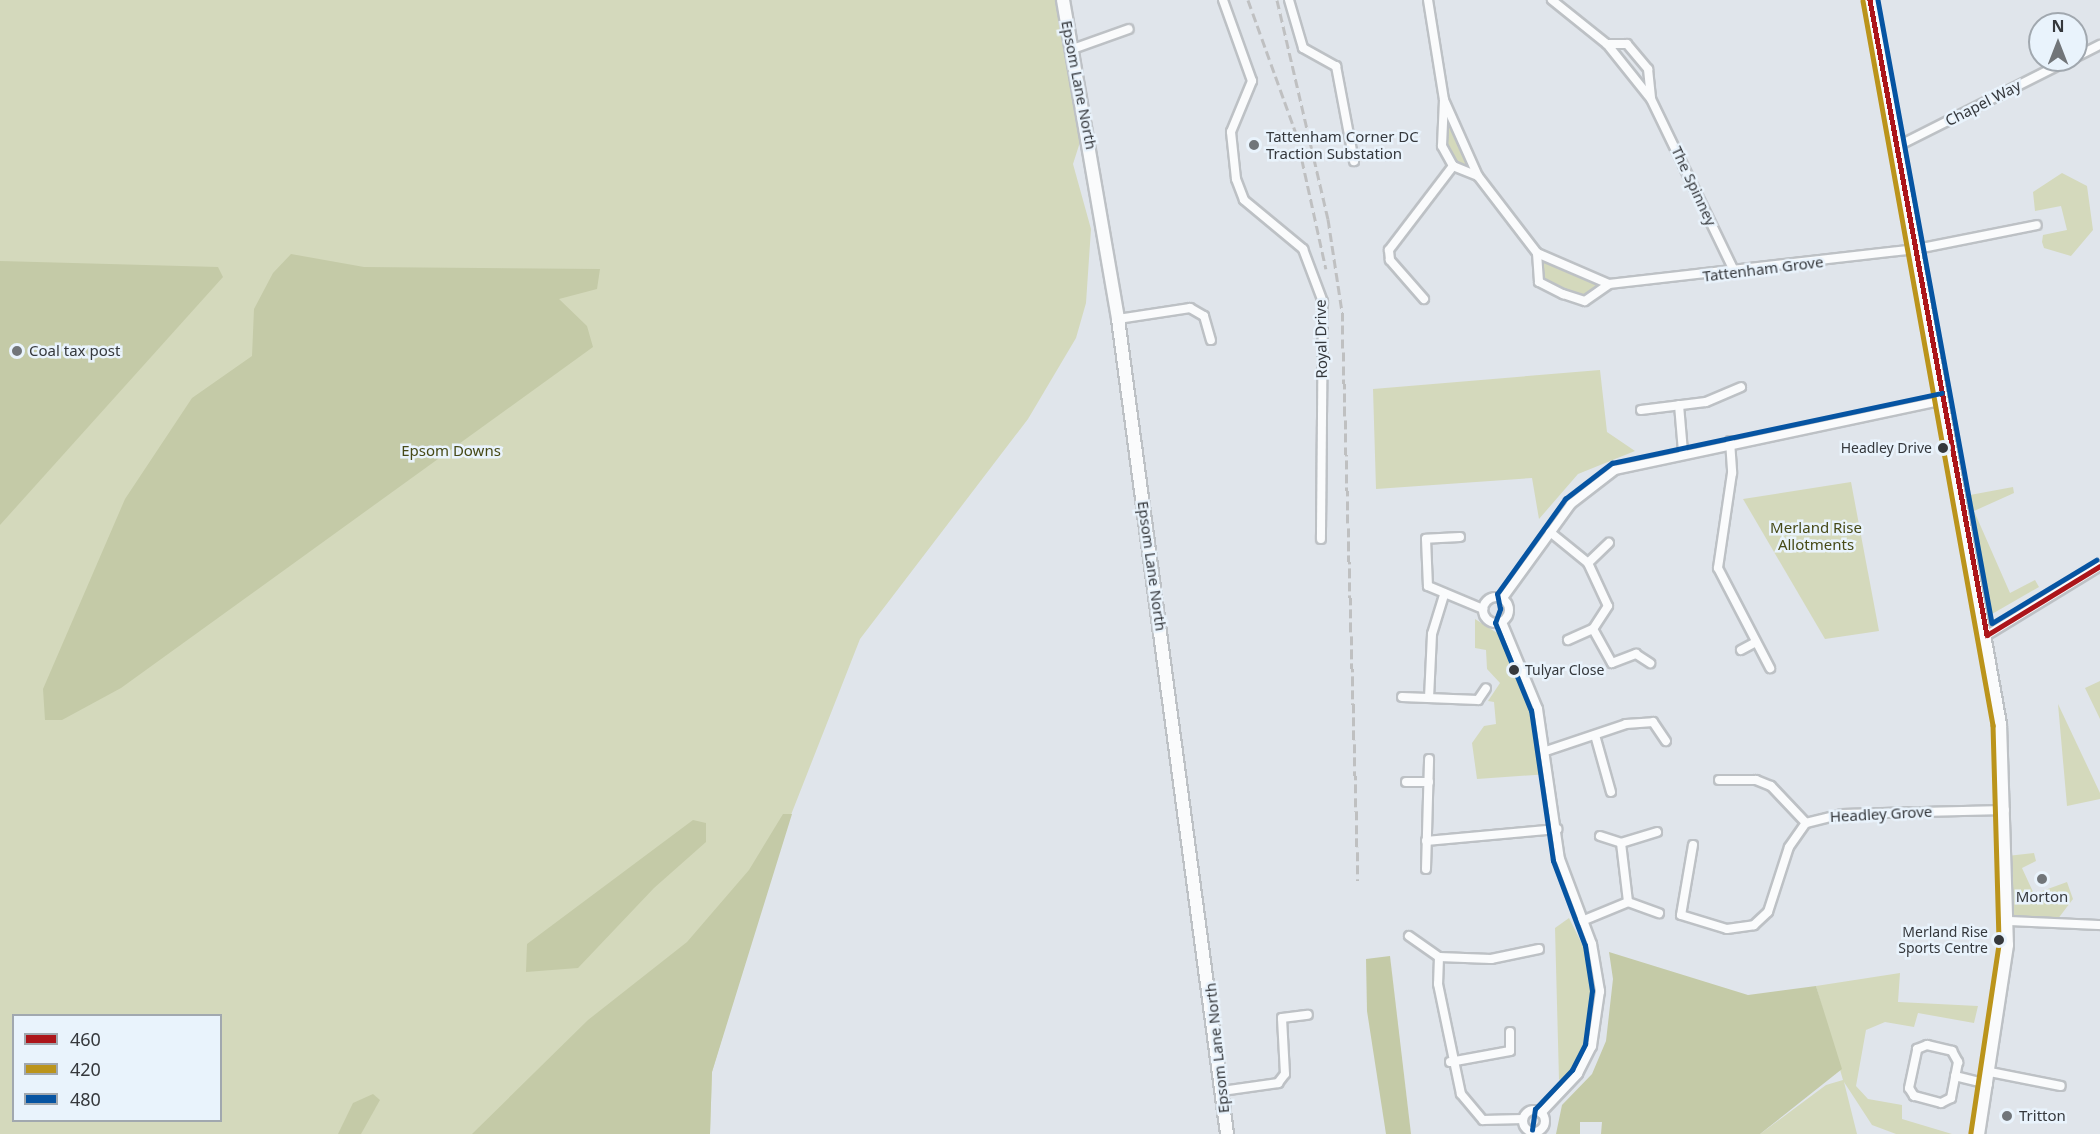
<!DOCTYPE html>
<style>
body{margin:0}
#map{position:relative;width:2100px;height:1134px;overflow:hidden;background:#e0e5eb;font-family:"Noto Sans",sans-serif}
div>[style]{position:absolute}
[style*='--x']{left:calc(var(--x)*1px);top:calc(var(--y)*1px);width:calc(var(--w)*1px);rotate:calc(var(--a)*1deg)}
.green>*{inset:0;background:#d4d9bc}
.forest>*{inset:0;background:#c4caa7}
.roads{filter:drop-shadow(2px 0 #bdc1c5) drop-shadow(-2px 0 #bdc1c5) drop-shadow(0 2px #bdc1c5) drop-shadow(0 -2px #bdc1c5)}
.street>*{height:8px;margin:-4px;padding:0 4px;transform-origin:4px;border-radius:4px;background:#fafbfc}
.street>.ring{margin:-4px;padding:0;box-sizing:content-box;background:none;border:8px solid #fafbfc;border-radius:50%}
.secondary>*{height:12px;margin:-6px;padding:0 6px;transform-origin:6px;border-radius:6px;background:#fafbfc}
.rail>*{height:3px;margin-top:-1.5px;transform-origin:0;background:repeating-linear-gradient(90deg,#bfc0c1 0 9px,transparent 0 13.5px)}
.bus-1>*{height:4.5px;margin:-2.25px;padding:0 2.25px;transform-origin:2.25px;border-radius:2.25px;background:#ac151a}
.bus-2>*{height:4.5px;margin:-2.25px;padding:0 2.25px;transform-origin:2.25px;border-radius:2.25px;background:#bb941b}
.bus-3>*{height:4.5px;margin:-2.25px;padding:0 2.25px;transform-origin:2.25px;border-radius:2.25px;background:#0654a2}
.dots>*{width:16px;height:16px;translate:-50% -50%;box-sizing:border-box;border:3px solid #e9f3fc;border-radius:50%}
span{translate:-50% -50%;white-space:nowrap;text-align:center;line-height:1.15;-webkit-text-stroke:5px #e9f3fc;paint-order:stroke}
.bus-label{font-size:14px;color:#35383c}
.right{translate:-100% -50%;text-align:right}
.left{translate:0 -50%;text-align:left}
.street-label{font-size:15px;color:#35383c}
.poi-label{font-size:15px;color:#35383c}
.park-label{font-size:15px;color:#474a17}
.legend{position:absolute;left:12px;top:1014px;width:210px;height:108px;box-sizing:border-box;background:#e9f3fc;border:2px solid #a1a8af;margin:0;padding:8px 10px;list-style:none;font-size:18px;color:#35383c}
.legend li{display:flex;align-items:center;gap:12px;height:30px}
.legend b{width:30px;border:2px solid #a1a8af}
.north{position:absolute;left:2028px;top:12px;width:60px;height:60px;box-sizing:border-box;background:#e9f3fc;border:2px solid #a1a8af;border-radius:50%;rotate:0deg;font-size:16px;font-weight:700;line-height:24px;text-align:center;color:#35383c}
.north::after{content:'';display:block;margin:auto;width:21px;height:27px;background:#717579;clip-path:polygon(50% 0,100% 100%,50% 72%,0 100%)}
</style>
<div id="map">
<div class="green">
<div style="clip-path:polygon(evenodd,0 0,1056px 0,1081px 139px,1073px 164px,1091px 229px,1086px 303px,1076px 338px,1028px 419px,860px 639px,778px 848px,712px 1072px,710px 1134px,0 1134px,0 0,14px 1016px,220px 1016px,220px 1120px,14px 1120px,14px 1016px)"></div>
<div style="clip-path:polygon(1444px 100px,1478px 176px,1453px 166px,1442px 146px)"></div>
<div style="clip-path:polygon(2062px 173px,2087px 186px,2093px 230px,2071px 256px,2044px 248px,2042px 242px,2043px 235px,2067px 230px,2061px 206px,2035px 211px,2033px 192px)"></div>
<div style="clip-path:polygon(1537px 253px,1609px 284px,1585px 301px,1539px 282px)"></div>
<div style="clip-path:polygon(1600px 370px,1607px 432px,1635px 451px,1578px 474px,1539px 519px,1532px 478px,1376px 489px,1373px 389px)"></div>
<div style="clip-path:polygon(1851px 482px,1879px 631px,1825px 639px,1743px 499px)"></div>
<div style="clip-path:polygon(2013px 487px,2014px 493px,1974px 511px,2010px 593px,2035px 580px,2039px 587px,1992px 614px,1970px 495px)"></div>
<div style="clip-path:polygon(1475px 619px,1513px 643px,1524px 665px,1549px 774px,1477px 779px,1472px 743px,1484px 726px,1496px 724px,1494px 702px,1488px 701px,1500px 683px,1487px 669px,1486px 650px,1475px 648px)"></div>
<div style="clip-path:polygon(2100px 681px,2100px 719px,2085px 688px)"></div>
<div style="clip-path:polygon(2058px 704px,2100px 793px,2100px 799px,2067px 806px)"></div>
<div style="clip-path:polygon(2034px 853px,2036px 861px,2022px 868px,2034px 894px,2067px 882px,2073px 899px,2054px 924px,2008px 921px,2007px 856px)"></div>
<div style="clip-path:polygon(1569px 918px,1590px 960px,1592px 1018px,1575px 1068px,1559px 1080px,1555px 928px)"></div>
<div style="clip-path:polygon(1900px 973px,1898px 1002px,1978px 1006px,1974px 1023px,1918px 1013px,1914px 1027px,1885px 1022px,1866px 1030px,1856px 1086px,1868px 1099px,1902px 1105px,1902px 1119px,1952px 1134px,1896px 1134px,1872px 1125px,1844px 1082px,1857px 1134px,1760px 1134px,1826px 1085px,1843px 1080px,1816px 986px)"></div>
</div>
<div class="forest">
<div style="clip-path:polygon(291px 254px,364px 267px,600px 269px,597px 289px,559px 299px,587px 326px,593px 347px,121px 688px,62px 720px,45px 720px,43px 689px,125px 499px,192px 398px,252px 356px,254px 309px,273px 273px)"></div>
<div style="clip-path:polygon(0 261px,218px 267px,223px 277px,0 525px)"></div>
<div style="clip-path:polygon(783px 814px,792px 814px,712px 1072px,710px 1134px,472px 1134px,588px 1020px,687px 942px,749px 870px)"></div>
<div style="clip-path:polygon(693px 820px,706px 823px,706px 842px,654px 888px,578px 968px,526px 972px,527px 944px)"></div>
<div style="clip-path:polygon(1609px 952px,1748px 995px,1816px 986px,1842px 1069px,1760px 1134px,1601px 1134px,1602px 1122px,1580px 1122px,1580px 1134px,1556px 1134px,1562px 1105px,1592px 1074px,1606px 1041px,1613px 979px)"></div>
<div style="clip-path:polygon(1390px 956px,1411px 1134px,1386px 1134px,1367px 1011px,1366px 959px)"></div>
<div style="clip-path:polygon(373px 1094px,380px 1100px,361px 1134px,338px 1134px,353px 1103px)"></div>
</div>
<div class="roads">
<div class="street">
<div style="--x:1223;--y:0;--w:86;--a:70.3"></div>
<div style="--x:1252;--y:81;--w:55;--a:112.4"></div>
<div style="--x:1231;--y:132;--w:47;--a:83.9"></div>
<div style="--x:1236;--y:179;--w:22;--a:69"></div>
<div style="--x:1244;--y:200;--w:77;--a:39.7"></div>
<div style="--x:1303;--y:249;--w:57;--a:69.3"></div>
<div style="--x:1323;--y:302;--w:237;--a:90.5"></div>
<div style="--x:1289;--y:0;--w:50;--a:73.7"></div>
<div style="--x:1303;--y:48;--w:38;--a:29"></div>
<div style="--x:1336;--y:66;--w:97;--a:79.3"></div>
<div style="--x:1428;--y:0;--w:101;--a:80.9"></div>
<div style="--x:1444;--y:100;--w:83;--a:65.9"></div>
<div style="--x:1478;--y:176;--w:97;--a:52.5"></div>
<div style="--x:1537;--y:253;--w:78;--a:23.3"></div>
<div style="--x:1609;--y:284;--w:310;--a:-6.5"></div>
<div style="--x:1917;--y:249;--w:122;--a:-11.3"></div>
<div style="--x:1552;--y:0;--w:70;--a:38.7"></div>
<div style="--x:1607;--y:44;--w:70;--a:51.3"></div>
<div style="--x:1651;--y:99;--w:193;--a:64.2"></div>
<div style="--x:1607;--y:44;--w:20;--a:0"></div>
<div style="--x:1627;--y:44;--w:33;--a:50"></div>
<div style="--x:1648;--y:69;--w:30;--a:84"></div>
<div style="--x:1073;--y:49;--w:59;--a:-19.7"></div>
<div style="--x:2076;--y:57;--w:27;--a:-27"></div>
<div style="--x:1444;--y:100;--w:46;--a:92.5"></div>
<div style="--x:1442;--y:146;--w:23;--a:61"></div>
<div style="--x:1453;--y:166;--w:27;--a:22"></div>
<div style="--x:1898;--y:146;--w:191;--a:-26.7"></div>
<div style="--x:1537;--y:253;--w:29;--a:86"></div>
<div style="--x:1539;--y:282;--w:27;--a:27"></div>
<div style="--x:1563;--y:294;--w:23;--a:18"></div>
<div style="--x:1585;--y:301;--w:29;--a:-35"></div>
<div style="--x:1424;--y:299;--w:52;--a:-131.1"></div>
<div style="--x:1390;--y:260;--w:10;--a:-96"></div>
<div style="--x:1389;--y:250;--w:106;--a:-52.7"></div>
<div style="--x:1118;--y:319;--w:73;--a:-8.7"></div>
<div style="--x:1190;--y:308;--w:16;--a:30"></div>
<div style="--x:1204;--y:316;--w:25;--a:74"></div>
<div style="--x:1679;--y:405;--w:47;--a:85.1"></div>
<div style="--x:1641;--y:410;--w:65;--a:-7"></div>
<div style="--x:1706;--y:402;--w:38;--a:-23"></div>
<div style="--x:1730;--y:441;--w:32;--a:86"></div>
<div style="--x:1732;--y:473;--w:96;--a:98.4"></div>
<div style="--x:1718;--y:568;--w:113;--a:62.5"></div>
<div style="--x:1550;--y:532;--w:49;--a:39.2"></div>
<div style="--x:1588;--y:563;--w:47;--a:65.1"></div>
<div style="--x:1608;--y:606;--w:27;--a:123"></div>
<div style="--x:1593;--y:629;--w:39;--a:61"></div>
<div style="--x:1612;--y:663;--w:26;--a:-21"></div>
<div style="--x:1636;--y:654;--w:17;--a:33"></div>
<div style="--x:1460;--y:537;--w:34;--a:177"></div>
<div style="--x:1426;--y:539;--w:47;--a:87.6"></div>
<div style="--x:1428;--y:586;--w:60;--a:22.7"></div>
<div style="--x:1588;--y:563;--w:29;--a:-44"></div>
<div class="ring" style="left:1483px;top:597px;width:18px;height:18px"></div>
<div style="--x:1503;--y:598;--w:116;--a:-54.1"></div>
<div style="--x:1571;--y:504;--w:56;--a:-37.7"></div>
<div style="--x:1615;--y:470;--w:336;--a:-12"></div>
<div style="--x:1502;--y:622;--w:94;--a:67.5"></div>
<div style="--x:1538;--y:709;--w:152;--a:81.7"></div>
<div style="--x:1560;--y:859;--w:91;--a:69.4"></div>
<div style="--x:1592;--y:944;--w:48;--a:80.3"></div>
<div style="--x:1600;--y:991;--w:56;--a:98.3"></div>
<div style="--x:1592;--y:1046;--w:31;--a:117"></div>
<div style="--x:1578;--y:1074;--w:54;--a:133.5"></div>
<div style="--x:1987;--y:635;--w:132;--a:-31.4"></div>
<div style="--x:1568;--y:640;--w:27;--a:-24"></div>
<div style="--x:1741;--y:650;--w:17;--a:-28"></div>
<div style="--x:1402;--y:697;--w:76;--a:2.3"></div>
<div style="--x:1478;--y:700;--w:14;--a:-56"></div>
<div style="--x:1429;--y:698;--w:64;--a:-87.3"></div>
<div style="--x:1432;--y:634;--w:41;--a:-72.9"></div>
<div style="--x:1595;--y:735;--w:59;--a:74.3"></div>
<div style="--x:1546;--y:751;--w:84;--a:-18.6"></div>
<div style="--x:1626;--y:724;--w:27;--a:-4"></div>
<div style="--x:1653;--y:722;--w:23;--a:56"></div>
<div style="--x:1719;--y:780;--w:37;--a:0"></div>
<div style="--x:1756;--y:780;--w:16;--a:22"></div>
<div style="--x:1771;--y:786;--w:51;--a:46.6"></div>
<div style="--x:1406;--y:782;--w:23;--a:0"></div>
<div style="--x:1657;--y:832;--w:38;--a:163"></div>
<div style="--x:1621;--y:843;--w:59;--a:83.2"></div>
<div style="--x:1628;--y:902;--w:33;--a:20"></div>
<div style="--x:1600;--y:836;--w:22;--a:18"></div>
<div style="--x:1426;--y:841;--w:132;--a:-5.2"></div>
<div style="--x:1693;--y:845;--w:71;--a:99.7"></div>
<div style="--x:1681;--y:915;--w:48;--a:16.9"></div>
<div style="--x:1727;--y:929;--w:27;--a:-8"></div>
<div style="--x:1754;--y:925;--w:19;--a:-43"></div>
<div style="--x:1768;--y:912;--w:68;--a:-72.1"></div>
<div style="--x:1789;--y:847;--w:29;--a:-55"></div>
<div style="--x:1806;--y:823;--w:37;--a:-14"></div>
<div style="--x:1842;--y:814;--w:163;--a:-1.4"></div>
<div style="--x:1426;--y:869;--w:110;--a:-88.4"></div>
<div style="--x:1582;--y:921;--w:50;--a:-22.4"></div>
<div style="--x:2008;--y:921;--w:92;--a:2.5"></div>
<div style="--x:1409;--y:936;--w:37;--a:35"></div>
<div style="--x:1439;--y:957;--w:52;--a:2.2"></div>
<div style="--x:1491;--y:959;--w:49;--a:-11.8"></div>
<div style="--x:1439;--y:957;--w:27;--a:92"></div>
<div style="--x:1438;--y:984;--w:112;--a:78.2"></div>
<div style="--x:1461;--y:1094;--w:34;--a:50"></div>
<div style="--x:1483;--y:1120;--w:40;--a:-1.4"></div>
<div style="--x:1927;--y:1045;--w:26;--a:13"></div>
<div style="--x:1952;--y:1051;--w:13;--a:61"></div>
<div style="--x:1958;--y:1062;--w:37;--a:101"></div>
<div style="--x:1951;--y:1098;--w:11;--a:153"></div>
<div style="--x:1941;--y:1103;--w:28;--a:-165"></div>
<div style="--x:1914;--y:1096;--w:9;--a:-122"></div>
<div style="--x:1909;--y:1088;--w:40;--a:-78"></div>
<div style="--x:1917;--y:1049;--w:11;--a:-22"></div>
<div style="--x:1450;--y:1062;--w:61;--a:-10.4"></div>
<div style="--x:1510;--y:1051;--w:19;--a:-90"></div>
<div style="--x:1990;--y:1072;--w:72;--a:11.2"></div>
<div style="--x:1955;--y:1076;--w:34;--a:14"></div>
<div style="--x:1222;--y:1091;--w:57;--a:-8.1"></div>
<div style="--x:1278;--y:1083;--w:11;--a:-52"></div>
<div style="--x:1285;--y:1074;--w:56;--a:-93.1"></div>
<div style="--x:1282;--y:1018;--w:26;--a:-7"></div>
<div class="ring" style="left:1523px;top:1110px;width:14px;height:14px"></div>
</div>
<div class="secondary">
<div style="--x:1063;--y:0;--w:324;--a:80.2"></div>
<div style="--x:1118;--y:319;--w:822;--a:82.38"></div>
<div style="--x:1870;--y:0;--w:736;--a:79.82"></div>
<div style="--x:2000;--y:724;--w:221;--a:88.2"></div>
<div style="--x:2007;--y:945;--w:191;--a:98.7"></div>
</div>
</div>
<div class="rail">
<div style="--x:1248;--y:0;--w:141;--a:70.2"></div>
<div style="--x:1296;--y:133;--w:139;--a:77.6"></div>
<div style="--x:1277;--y:0;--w:225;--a:76.9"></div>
<div style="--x:1328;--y:219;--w:94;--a:81.4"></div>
<div style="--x:1342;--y:312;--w:569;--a:88.39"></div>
</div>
<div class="bus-1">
<div style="--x:1870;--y:0;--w:646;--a:79.56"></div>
<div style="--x:1987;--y:635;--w:132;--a:-31.4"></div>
</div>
<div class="bus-2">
<div style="--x:1863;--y:1;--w:736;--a:79.82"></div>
<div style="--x:1993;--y:725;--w:220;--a:88.4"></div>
<div style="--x:1999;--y:945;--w:190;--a:98.5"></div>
</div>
<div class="bus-3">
<div style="--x:1878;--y:0;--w:633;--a:79.63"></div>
<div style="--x:1992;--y:623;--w:122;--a:-31.2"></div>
<div style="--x:1532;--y:1130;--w:21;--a:-82"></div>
<div style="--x:1535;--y:1109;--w:54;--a:-46.5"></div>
<div style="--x:1572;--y:1070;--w:29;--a:-63"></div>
<div style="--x:1585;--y:1044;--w:53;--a:-82.5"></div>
<div style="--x:1592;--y:991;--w:46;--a:-98.8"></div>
<div style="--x:1585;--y:946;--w:91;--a:-110.6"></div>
<div style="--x:1553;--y:861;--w:152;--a:-98.3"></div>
<div style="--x:1531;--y:711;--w:95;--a:-112.2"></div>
<div style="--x:1495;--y:623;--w:15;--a:-70"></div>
<div style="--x:1500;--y:609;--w:15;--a:-101"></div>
<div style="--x:1497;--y:594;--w:117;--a:-54.4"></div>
<div style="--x:1565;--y:499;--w:59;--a:-37.5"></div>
<div style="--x:1612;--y:463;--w:337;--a:-12"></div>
</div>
<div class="dots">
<div style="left:1254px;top:145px;background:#717579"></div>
<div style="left:17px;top:351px;background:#717579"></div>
<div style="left:1943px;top:448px;background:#35383c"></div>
<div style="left:1514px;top:670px;background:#35383c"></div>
<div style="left:2042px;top:879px;background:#717579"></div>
<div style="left:1999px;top:940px;background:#35383c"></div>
<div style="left:2007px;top:1116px;background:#717579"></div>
</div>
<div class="bus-label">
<span class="right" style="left:1932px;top:448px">Headley Drive</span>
<span class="left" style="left:1525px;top:670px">Tulyar Close</span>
<span class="right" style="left:1988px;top:940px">Merland Rise<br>Sports Centre</span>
</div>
<div class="street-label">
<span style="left:1079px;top:85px;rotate:79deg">Epsom Lane North</span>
<span style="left:1983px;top:103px;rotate:-27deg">Chapel Way</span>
<span style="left:1694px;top:186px;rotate:65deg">The Spinney</span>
<span style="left:1763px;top:269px;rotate:-7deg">Tattenham Grove</span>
<span style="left:1321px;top:339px;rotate:-91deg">Royal Drive</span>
<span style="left:1152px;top:566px;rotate:82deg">Epsom Lane North</span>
<span style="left:1881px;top:814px;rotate:-3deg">Headley Grove</span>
<span style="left:1217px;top:1048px;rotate:-96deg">Epsom Lane North</span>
</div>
<div class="poi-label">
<span class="left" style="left:1266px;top:145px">Tattenham Corner DC<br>Traction Substation</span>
<span class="left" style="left:29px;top:351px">Coal tax post</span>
<span style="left:2042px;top:897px">Morton</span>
<span class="left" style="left:2019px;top:1116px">Tritton</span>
</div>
<div class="park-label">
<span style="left:451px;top:451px">Epsom Downs</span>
<span style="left:1816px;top:536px">Merland Rise<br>Allotments</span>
</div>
<ul class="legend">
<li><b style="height:8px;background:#ac151a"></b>460</li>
<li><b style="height:8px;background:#bb941b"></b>420</li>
<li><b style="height:8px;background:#0654a2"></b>480</li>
</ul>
<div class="north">N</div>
</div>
